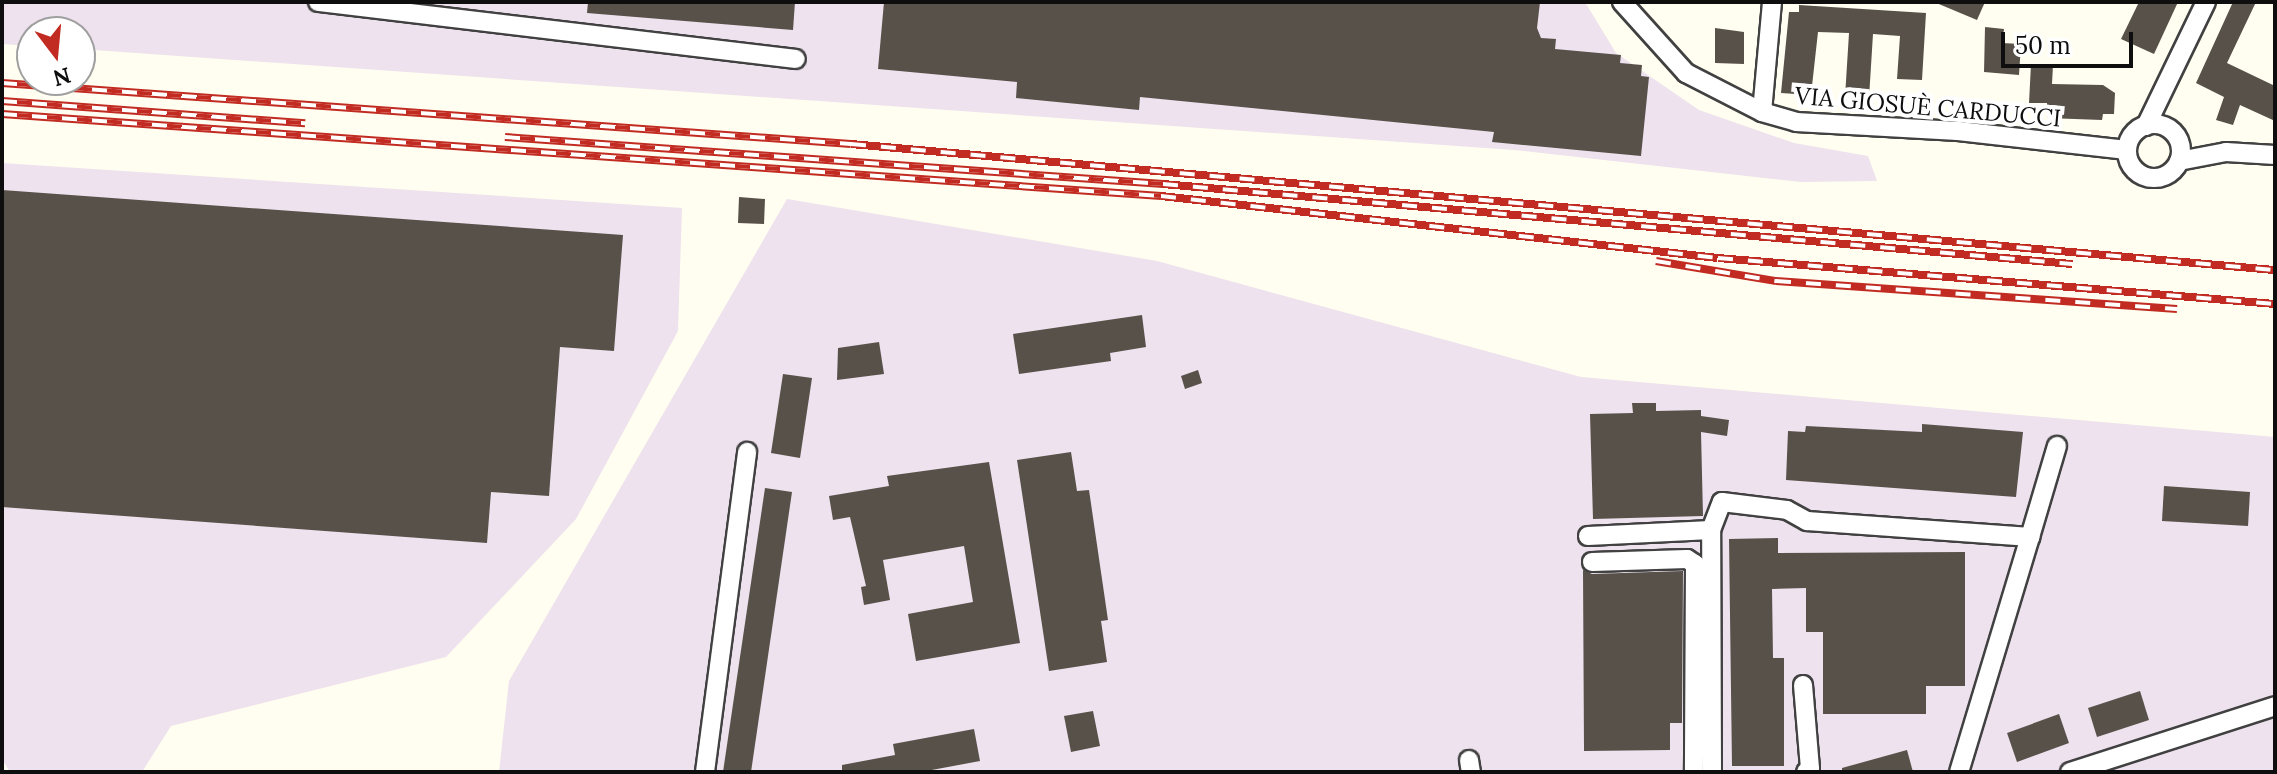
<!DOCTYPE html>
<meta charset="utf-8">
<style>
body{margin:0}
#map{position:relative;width:2277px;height:774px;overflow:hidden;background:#fffef0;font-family:Lora,serif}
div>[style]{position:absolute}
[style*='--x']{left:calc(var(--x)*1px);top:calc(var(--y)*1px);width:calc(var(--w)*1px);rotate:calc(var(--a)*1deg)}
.industrial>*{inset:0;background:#ede2ed}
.building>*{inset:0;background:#57514a}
.roads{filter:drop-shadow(2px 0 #414141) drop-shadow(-2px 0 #414141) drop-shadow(0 2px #414141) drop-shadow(0 -2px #414141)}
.minor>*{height:18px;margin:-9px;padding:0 9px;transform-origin:9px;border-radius:9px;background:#fff}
.minor>.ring{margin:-9px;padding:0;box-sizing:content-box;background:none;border:18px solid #fff;border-radius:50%}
.rail>*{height:8px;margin-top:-4px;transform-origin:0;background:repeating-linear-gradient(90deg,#fff 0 15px,#c22b22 0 30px);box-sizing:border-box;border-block:2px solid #c22b22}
span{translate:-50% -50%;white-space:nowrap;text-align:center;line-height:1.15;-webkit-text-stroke:8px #fff;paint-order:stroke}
.street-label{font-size:24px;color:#0e0e0e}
.frame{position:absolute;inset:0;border:4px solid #0e0e0e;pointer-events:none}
.north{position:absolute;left:16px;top:16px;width:80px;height:80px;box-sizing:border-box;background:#fff;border:2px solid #9f9f9f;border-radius:50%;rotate:164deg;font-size:22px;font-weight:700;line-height:32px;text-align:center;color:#0e0e0e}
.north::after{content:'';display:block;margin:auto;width:28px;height:36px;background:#c22b22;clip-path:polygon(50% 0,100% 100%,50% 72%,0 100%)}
.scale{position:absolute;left:2001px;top:32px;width:132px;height:36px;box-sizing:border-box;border:4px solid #0e0e0e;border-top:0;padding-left:10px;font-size:24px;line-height:28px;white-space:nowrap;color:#0e0e0e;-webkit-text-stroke:6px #fff;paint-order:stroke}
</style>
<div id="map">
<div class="industrial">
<div style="clip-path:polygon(2px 2px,1585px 2px,1616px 53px,1699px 110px,1794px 143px,1868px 156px,1877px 181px,1801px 182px,1514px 150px,80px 49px,80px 32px,32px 32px,32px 46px,2px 44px)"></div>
<div style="clip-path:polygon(2px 163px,682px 208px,678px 331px,576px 519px,446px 657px,171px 726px,142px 772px,10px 772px,2px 759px)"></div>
<div style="clip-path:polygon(787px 199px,1157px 261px,1581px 377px,2275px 437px,2275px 772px,499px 772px,509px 681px)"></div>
</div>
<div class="building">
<div style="clip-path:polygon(588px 2px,795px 2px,793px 30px,587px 13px)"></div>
<div style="clip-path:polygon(884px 2px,1540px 2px,1537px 28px,1541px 38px,1556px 39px,1555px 49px,1621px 55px,1620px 63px,1642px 65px,1641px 76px,1649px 77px,1641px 156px,1492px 142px,1494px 132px,1140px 97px,1139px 110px,1016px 98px,1017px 82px,878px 69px)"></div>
<div style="clip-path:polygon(1934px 2px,1985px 2px,1977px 20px)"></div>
<div style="clip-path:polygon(2139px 2px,2178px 2px,2154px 54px,2121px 39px)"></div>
<div style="clip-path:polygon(2233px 2px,2256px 2px,2227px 63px,2275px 86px,2275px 121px,2240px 105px,2233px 125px,2216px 120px,2224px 97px,2196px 83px)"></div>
<div style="clip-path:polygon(1799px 5px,1926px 13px,1922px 80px,1897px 79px,1900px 36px,1873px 34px,1869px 98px,1845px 97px,1849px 33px,1818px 32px,1811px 95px,1781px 93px,1789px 12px,1799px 12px)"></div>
<div style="clip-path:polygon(1985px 27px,2004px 29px,2002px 43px,2021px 44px,2019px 75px,1984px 72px)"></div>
<div style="clip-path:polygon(1715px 28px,1744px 32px,1744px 64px,1715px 63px)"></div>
<div style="clip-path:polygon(2031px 64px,2053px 65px,2052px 84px,2103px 85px,2115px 93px,2114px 114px,2103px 114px,2102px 120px,2047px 118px,2047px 103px,2029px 103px)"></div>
<div style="clip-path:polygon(2px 190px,623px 235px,614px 351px,560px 347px,549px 496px,491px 492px,487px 543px,2px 507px)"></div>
<div style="clip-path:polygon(739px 197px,765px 199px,764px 224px,738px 223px)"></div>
<div style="clip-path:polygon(1142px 315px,1146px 347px,1110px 353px,1111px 361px,1019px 374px,1013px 334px)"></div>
<div style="clip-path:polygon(879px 342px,884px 374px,837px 380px,838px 348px)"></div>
<div style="clip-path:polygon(1198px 370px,1202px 383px,1185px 389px,1181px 376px)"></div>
<div style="clip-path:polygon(783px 374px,812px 378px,800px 458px,771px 453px)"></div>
<div style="clip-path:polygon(1632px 403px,1656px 403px,1656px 411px,1701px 410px,1701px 416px,1729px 420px,1727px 436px,1701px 432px,1703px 516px,1593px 519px,1590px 414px,1633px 413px)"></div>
<div style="clip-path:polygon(1922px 424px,2023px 432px,2016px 497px,1786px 480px,1788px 431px,1805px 432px,1806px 426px,1922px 432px)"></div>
<div style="clip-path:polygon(1071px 452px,1077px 491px,1089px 490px,1108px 620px,1101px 621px,1107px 662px,1049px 671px,1017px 460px)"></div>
<div style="clip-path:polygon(989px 462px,1020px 643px,916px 661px,908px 614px,973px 602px,964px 546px,883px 560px,890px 600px,864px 605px,861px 587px,866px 586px,850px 517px,833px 520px,829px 496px,889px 486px,887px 476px)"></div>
<div style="clip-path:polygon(2164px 486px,2250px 492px,2248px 526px,2162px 521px)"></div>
<div style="clip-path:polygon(765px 488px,792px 492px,751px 772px,723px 772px)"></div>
<div style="clip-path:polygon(1778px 538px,1778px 553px,1965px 552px,1965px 686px,1926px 686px,1926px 714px,1823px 714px,1823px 632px,1806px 632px,1806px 588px,1772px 589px,1773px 658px,1784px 658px,1784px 766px,1732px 766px,1729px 539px)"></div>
<div style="clip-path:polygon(1583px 570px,1592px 574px,1683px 571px,1682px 723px,1670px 723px,1670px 750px,1584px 751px)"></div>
<div style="clip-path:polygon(2140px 691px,2149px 720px,2097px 737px,2088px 708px)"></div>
<div style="clip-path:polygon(1093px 711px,1100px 746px,1071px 752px,1064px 716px)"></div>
<div style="clip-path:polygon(2059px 714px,2069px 743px,2017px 762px,2007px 733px)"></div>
<div style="clip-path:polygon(974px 729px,980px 761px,921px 772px,842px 772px,842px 765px,895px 755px,893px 744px)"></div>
<div style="clip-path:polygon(1907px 750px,1913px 772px,1842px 772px,1842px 768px)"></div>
</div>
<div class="roads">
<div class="minor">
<div style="--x:318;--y:2;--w:481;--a:6.8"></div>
<div style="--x:1622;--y:2;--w:96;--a:48"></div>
<div style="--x:1686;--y:73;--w:85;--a:27.2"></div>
<div style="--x:1762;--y:112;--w:35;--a:16"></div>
<div style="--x:1796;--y:122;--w:162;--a:3.2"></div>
<div style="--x:1958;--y:131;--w:170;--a:6.4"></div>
<div style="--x:1762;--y:112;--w:110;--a:-84.8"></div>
<div class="ring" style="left:2127px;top:124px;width:36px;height:36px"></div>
<div style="--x:2146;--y:126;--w:138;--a:-64.2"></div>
<div style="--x:2179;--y:161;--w:48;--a:-10.8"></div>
<div style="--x:2226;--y:152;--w:49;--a:3.5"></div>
<div style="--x:1588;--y:536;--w:123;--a:-2.8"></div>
<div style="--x:2030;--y:537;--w:95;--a:-73.5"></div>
<div style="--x:1592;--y:562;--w:95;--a:-1.8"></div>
<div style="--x:1687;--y:559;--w:9;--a:32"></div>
<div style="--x:1695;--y:564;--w:208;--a:90.3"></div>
<div style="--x:1803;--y:685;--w:84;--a:85.2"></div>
<div style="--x:1810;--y:769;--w:5;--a:143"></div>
<div style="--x:1469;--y:760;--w:12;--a:81"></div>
<div style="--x:705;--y:772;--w:323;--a:-82.5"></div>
<div style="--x:1712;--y:772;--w:242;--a:-90.2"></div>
<div style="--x:1711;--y:530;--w:30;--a:-69"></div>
<div style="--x:1722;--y:502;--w:65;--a:7"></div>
<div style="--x:1787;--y:510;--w:23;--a:29"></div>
<div style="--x:1807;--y:521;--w:224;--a:4.1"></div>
<div style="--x:2030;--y:537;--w:245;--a:106.8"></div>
<div style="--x:2070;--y:772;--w:215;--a:-17.8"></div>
</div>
</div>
<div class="rail">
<div style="--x:2;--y:83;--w:851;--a:4.11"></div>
<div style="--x:851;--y:144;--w:1430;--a:5.06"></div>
<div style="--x:2;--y:101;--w:304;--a:4.2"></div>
<div style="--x:2;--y:114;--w:1162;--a:4.05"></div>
<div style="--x:1161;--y:196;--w:560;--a:6.35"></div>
<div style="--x:1718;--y:258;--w:559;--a:4.72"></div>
<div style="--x:505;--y:137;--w:660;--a:4.09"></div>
<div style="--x:1163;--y:184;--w:913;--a:5.03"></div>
<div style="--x:1656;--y:261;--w:122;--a:9.5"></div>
<div style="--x:1776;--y:281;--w:402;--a:4"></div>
</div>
<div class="street-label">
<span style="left:1928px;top:107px;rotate:5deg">VIA GIOSUÈ CARDUCCI</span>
</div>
<div class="frame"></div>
<div class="north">N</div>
<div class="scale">50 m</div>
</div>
